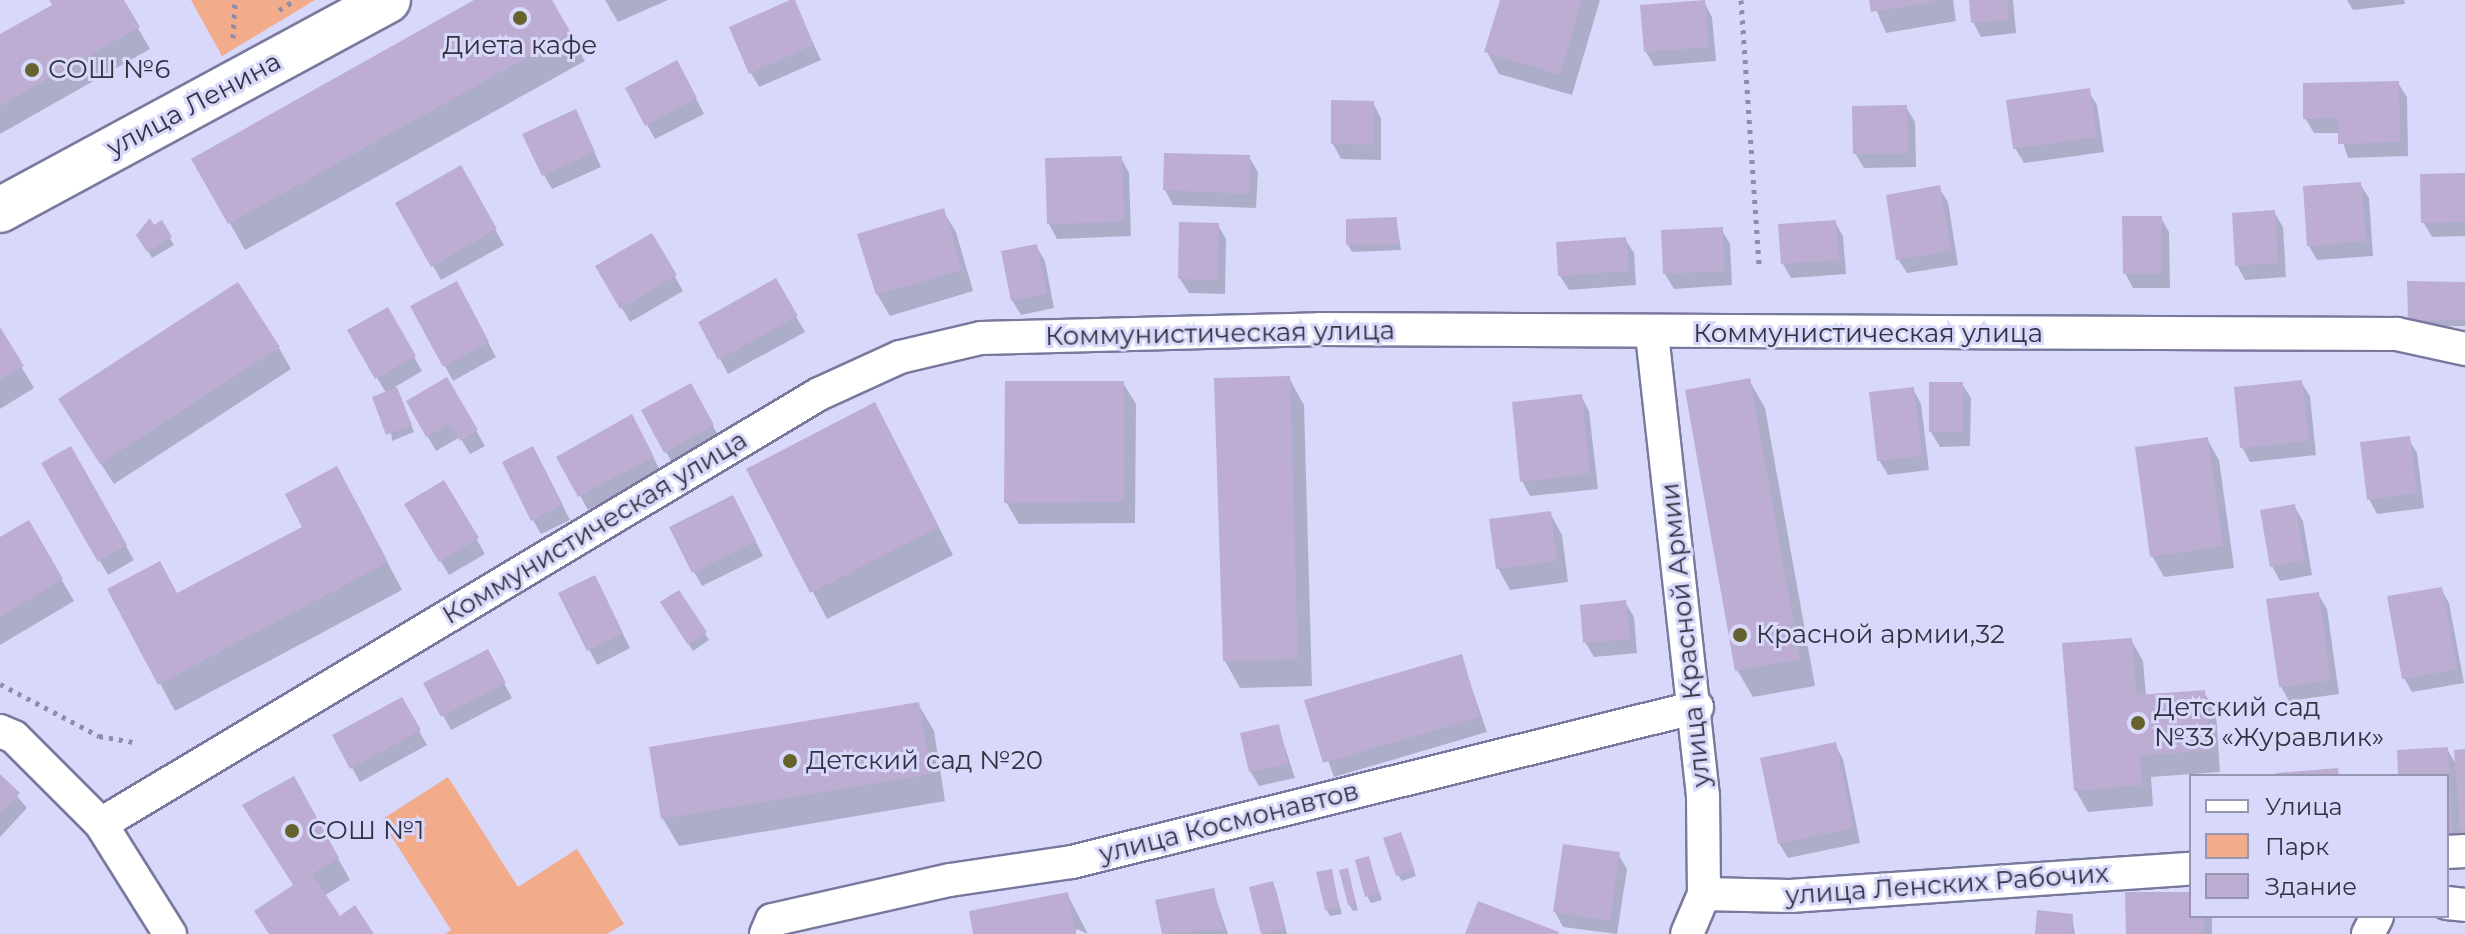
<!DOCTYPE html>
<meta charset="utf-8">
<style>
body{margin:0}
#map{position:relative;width:2465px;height:934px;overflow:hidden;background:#d8d9fa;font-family:Montserrat,sans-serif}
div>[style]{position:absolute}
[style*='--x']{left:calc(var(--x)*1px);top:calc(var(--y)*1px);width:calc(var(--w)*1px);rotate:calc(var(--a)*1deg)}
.green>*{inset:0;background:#f2ab8b}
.shadow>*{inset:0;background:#0003}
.building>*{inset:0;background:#bdadd3}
.path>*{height:5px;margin-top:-2.5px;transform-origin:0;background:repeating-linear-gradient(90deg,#8d8da7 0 4px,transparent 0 10px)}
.roads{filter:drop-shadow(2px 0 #79799e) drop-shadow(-2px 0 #79799e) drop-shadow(0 2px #79799e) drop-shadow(0 -2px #79799e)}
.minor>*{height:32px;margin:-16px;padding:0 16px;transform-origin:16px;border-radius:16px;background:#fff}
.secondary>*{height:44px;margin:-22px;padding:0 22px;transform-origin:22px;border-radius:22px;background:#fff}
.dots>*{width:22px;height:22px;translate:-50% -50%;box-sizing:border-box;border:4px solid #d8d9fa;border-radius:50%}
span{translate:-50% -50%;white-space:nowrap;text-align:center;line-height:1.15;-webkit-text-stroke:6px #d8d9fa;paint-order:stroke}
.poi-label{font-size:26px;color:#323242}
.left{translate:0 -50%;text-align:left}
.street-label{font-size:26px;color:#323242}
.legend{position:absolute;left:2189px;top:774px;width:260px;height:144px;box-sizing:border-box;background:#d8d9fa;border:2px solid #9696b0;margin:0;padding:10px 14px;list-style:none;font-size:24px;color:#323242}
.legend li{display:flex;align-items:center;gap:16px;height:40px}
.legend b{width:40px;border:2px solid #9696b0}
</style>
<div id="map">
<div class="green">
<div style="clip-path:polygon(191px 0,315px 0,222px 56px)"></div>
<div style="clip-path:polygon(448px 777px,518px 887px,577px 849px,624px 924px,607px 934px,445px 934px,451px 930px,381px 820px)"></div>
</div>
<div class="shadow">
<div style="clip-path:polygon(51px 0,122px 0,150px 49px,0 134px,0 37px,54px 6px)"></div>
<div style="clip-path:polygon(478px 0,550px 0,585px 61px,245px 250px,194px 159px)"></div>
<div style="clip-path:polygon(605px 0,668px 0,618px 22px)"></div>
<div style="clip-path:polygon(1502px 0,1600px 0,1572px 95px,1499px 74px,1487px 52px)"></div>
<div style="clip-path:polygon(1872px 0,1953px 0,1956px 21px,1886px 33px)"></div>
<div style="clip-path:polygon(1971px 0,2013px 0,2016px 33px,1981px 37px,1973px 22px)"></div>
<div style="clip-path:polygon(2347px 0,2404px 0,2405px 4px,2353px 10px)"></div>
<div style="clip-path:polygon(793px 1px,821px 60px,759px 87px,751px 73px)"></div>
<div style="clip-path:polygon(1704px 2px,1712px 17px,1716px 61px,1654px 66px,1646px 52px)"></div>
<div style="clip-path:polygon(685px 77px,704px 114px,655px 139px,647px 125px)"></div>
<div style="clip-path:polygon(2398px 83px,2407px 97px,2408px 156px,2348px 158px,2340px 133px,2314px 133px,2305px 118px)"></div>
<div style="clip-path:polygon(2088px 91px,2097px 105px,2104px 152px,2024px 163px,2015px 148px)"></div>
<div style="clip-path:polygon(1373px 103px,1381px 118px,1381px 160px,1341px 159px,1333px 144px)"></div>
<div style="clip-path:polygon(1906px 107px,1915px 122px,1916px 167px,1864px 168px,1855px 153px)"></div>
<div style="clip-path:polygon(583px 126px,601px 167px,552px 189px,544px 175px)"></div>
<div style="clip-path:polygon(1249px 157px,1258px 172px,1256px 208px,1173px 205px,1165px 190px)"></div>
<div style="clip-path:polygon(1121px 158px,1129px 173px,1131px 236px,1057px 239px,1049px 224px)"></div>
<div style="clip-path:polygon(460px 168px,504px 245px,441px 280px,398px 204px)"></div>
<div style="clip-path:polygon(2465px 175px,2465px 236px,2432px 237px,2423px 222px)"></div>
<div style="clip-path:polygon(2360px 184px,2369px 198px,2373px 256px,2317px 260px,2309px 246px)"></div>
<div style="clip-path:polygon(1939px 188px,1948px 202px,1958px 265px,1907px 273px,1898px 259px)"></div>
<div style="clip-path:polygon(943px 211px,956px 232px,973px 291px,890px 316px,877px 294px)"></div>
<div style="clip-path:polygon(2274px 212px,2283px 227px,2286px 277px,2245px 280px,2237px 265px)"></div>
<div style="clip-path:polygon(2161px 218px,2169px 232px,2170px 288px,2133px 288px,2125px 273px)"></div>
<div style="clip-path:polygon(1396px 219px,1401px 250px,1352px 252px,1348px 245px)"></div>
<div style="clip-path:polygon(1835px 222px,1843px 236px,1846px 274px,1791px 278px,1783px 264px)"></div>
<div style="clip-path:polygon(161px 223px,174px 245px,152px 258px,139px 236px)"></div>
<div style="clip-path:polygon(1218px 225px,1226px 239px,1225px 294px,1189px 293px,1180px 279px)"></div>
<div style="clip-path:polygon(1721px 229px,1730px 244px,1732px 285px,1674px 289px,1665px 274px,1663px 232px)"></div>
<div style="clip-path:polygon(651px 235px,683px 291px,630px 322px,598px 267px)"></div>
<div style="clip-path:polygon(1625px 239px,1634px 253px,1636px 285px,1569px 290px,1560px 276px)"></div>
<div style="clip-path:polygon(1036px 246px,1045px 261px,1054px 308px,1021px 315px,1012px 300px)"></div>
<div style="clip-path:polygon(775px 281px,805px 332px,728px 374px,701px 323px)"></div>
<div style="clip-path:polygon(2465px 285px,2465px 326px,2414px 327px,2410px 320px)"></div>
<div style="clip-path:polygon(464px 298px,496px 357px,453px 381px,413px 307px)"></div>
<div style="clip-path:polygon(388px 310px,422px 371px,395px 387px,414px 432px,392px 441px,386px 393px,350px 331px)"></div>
<div style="clip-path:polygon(0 331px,34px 388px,0 409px)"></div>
<div style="clip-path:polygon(279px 348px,291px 369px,114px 484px,73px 421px)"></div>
<div style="clip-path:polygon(1289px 378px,1304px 405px,1312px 686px,1240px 688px,1225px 661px)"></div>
<div style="clip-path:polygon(447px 380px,485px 446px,470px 454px,460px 437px,436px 451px,408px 402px)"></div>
<div style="clip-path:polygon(1749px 380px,1765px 408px,1815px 686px,1753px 697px,1737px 670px)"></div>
<div style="clip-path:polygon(2301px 382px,2310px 396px,2316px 455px,2250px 462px,2242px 447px)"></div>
<div style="clip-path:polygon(1123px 383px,1136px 404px,1135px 523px,1019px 524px,1006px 502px)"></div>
<div style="clip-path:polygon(1962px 384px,1971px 398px,1970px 446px,1940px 447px,1931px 432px)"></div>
<div style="clip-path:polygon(691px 385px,721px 441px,674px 466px,666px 452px)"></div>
<div style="clip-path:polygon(1913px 389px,1921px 404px,1929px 470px,1888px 475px,1879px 460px)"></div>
<div style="clip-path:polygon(1581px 396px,1589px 411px,1598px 489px,1530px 496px,1522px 481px)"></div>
<div style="clip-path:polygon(640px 431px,661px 472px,588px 510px,559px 457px)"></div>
<div style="clip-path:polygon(890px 432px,953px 555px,827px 619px,749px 470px)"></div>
<div style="clip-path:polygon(2408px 438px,2417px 453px,2424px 508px,2377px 514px,2369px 499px)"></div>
<div style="clip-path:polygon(2207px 439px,2219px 460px,2234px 568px,2164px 577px,2152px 556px)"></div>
<div style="clip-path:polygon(70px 449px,134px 560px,108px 575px,44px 464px)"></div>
<div style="clip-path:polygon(541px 463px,570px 520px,541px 534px,533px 520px)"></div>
<div style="clip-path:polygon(444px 483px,485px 554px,449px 575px,407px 505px)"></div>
<div style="clip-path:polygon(352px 495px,402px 590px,175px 711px,109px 590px,177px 596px,305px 527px)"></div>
<div style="clip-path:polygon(2294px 506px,2303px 521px,2312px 575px,2280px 581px,2272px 566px)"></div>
<div style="clip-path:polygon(741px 512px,763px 556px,702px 586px,694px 572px)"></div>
<div style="clip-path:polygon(1550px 513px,1562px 535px,1568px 582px,1510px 590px,1498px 568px)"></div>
<div style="clip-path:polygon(28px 523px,74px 601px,0 645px,0 540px)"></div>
<div style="clip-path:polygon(2441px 589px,2449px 603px,2464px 683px,2412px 692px,2404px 678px)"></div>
<div style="clip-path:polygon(602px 592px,630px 648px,597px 665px,561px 594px)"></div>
<div style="clip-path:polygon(678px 592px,709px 640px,693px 651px,663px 603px)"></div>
<div style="clip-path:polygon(2318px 594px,2327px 609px,2339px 694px,2289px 701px,2281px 687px)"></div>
<div style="clip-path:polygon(1625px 602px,1634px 617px,1637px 653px,1594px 657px,1585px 642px)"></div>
<div style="clip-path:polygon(2131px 640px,2143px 661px,2146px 696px,2204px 692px,2216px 713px,2220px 772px,2151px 777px,2153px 806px,2088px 812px,2076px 791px)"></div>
<div style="clip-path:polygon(1461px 657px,1487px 732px,1334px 777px,1307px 702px)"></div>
<div style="clip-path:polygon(495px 666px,512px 698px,451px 730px,426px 684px)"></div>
<div style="clip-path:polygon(401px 699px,427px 745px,360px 782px,334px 736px)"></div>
<div style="clip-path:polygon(918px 704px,934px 731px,945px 801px,679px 846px,663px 819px,651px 749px)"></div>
<div style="clip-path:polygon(1278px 726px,1295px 778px,1259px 786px,1250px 771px)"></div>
<div style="clip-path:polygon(1835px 745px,1843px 759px,1860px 843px,1788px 858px,1779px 843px)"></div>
<div style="clip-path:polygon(2447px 749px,2457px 766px,2465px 751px,2465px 864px,2447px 865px,2447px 776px,2400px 776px)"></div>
<div style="clip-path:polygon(0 776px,27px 808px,0 837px)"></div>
<div style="clip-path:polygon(306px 800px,350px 880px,324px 896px,339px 918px,372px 934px,270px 934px,295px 886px)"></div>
<div style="clip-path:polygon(1404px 841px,1416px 876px,1402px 881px,1398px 875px)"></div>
<div style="clip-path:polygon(1618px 854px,1627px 869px,1617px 934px,1563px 927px,1555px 912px)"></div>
<div style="clip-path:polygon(1368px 858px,1382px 900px,1371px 903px,1367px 896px)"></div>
<div style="clip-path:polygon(1330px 871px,1342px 914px,1330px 916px,1326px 909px)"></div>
<div style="clip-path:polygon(1347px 871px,1358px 910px,1353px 911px,1349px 904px)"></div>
<div style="clip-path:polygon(1272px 884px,1276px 890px,1287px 934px,1263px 934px,1252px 888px)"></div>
<div style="clip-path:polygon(1213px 890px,1228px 934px,1164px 934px,1157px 902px)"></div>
<div style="clip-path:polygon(1067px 894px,1088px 934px,1077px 929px,1074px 934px,975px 934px)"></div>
<div style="clip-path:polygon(2191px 894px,2191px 916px,2212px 916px,2212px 934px,2128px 934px)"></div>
<div style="clip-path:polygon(2072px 916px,2075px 934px,2037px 934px)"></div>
</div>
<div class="building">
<div style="clip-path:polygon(49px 0,124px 0,140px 27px,0 106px,0 34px,52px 5px)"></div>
<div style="clip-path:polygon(474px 0,552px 0,571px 33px,228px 224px,191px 159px)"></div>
<div style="clip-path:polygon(790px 0,795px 0,814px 45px,749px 74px,729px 27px)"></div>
<div style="clip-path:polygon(1500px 0,1582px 0,1560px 75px,1484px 52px)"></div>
<div style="clip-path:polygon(1705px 0,1709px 47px,1644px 52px,1640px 5px)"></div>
<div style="clip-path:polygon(1869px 0,1934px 0,1934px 2px,1871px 12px)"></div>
<div style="clip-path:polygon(1969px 0,2007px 0,2009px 19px,1971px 23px)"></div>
<div style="clip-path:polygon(677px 60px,697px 98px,645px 126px,625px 88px)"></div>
<div style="clip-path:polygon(2399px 81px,2400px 142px,2338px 144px,2338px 118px,2303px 119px,2303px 83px)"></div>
<div style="clip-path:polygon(2090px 88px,2097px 137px,2013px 149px,2006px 100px)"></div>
<div style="clip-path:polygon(1331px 100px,1374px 101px,1374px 145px,1331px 144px)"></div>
<div style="clip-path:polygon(1907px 105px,1908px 153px,1853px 154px,1852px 106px)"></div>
<div style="clip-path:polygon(576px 109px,595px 152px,542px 176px,522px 134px)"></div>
<div style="clip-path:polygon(1164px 153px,1250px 155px,1249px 194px,1163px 190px)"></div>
<div style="clip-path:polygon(1122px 156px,1124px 222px,1047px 224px,1045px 158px)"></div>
<div style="clip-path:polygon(461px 165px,497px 229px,431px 267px,395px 203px)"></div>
<div style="clip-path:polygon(2465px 173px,2465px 222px,2421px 223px,2420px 174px)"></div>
<div style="clip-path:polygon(2361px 182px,2366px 241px,2307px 246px,2303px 186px)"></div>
<div style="clip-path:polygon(1940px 185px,1951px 251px,1896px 260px,1886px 195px)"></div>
<div style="clip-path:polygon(944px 208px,962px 270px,876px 295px,857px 234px)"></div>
<div style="clip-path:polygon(2275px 210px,2278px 263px,2235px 266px,2232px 213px)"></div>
<div style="clip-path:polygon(2122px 216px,2162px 216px,2162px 273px,2123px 274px)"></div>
<div style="clip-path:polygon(1397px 217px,1398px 244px,1346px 245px,1346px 219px)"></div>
<div style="clip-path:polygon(150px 218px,154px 225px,162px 220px,172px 237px,147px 252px,136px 235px)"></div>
<div style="clip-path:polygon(1836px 220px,1839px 260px,1781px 264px,1778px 224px)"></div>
<div style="clip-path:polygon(1179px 222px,1219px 223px,1218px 280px,1178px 279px)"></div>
<div style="clip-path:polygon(1723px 227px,1724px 271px,1663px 274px,1661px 230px)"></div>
<div style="clip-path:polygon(652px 233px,677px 275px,620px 309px,595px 266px)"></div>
<div style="clip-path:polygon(1626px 237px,1629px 271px,1558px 276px,1556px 242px)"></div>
<div style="clip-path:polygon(1037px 244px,1047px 294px,1011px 301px,1001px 251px)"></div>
<div style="clip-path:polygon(776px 278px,798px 316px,718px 360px,698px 322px)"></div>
<div style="clip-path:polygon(457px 281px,489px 342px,443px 367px,410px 306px)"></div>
<div style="clip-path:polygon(2407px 281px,2465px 282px,2465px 320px,2408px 321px)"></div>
<div style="clip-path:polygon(238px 282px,280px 347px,100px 464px,58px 399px)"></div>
<div style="clip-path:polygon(388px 307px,416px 356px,375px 379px,347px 330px)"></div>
<div style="clip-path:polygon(0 327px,24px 366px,0 380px)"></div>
<div style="clip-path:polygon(1290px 376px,1298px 659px,1223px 661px,1214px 378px)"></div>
<div style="clip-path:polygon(447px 377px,478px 430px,460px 441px,450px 424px,426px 437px,406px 401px)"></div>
<div style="clip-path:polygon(1750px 378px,1800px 659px,1735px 671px,1685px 390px)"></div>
<div style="clip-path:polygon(2302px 380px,2309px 441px,2240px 448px,2234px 387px)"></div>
<div style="clip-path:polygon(1005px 381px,1124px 381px,1124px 502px,1004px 503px)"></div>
<div style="clip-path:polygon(1929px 382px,1963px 382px,1963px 432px,1929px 432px)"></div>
<div style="clip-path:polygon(691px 383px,714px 425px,664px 453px,641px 410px)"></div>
<div style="clip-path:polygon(397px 387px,412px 425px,386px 435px,372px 397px)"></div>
<div style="clip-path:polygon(1914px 387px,1922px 456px,1877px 461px,1869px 392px)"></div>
<div style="clip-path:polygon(1582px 394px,1590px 474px,1520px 482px,1512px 402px)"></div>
<div style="clip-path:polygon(875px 402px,939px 527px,810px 593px,746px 469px)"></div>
<div style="clip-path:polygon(632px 414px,654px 457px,578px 497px,556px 457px)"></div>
<div style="clip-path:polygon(2410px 436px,2417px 493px,2367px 500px,2360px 442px)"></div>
<div style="clip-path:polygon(2208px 437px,2223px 546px,2150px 557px,2135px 447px)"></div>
<div style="clip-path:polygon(71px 446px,127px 545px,98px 562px,41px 463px)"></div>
<div style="clip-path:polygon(533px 446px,563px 505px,531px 521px,502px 462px)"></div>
<div style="clip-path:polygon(337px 466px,388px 562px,158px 685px,107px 589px,160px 561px,177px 593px,302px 527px,285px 494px)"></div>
<div style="clip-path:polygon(444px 480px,479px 538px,439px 562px,404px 504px)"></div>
<div style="clip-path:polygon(733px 495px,756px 541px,692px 573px,669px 527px)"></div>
<div style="clip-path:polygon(2295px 504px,2305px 560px,2270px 567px,2260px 510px)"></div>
<div style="clip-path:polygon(1551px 511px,1557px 561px,1496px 569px,1489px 519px)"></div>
<div style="clip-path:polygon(29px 520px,63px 579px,0 617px,0 537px)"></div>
<div style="clip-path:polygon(595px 575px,623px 633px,587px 651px,558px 593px)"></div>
<div style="clip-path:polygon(2442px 587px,2457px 669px,2402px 679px,2387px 596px)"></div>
<div style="clip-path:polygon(679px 590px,707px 632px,688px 645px,660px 602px)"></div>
<div style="clip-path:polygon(2319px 592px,2331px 680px,2279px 687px,2266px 599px)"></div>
<div style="clip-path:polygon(1626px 600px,1630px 639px,1583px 643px,1580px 605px)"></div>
<div style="clip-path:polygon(2132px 638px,2137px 695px,2205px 690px,2209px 750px,2140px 756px,2142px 785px,2074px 791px,2062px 643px)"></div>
<div style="clip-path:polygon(488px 649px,506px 683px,441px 717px,423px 683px)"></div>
<div style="clip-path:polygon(1462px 654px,1480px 717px,1323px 763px,1304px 700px)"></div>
<div style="clip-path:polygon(402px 697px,421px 730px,350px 769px,332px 735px)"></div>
<div style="clip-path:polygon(919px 702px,931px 774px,661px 819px,649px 747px)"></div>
<div style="clip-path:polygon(1279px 724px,1288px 764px,1249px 772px,1240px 733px)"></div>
<div style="clip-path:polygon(1836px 742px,1853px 828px,1778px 844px,1760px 758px)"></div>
<div style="clip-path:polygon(2448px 747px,2453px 837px,2447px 837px,2447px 776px,2398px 776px,2397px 750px)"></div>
<div style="clip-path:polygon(2465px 749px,2465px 830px,2460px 831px,2454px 750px)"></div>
<div style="clip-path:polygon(2338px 768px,2339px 776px,2276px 776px,2276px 773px)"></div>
<div style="clip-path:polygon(0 774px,20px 793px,0 814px)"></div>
<div style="clip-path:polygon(294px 776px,339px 858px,312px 874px,340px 916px,355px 905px,374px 934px,269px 934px,254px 911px,293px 885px,242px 805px)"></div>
<div style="clip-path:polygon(1401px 832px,1414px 869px,1396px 876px,1383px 838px)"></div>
<div style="clip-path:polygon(1563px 844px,1620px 852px,1610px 921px,1553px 912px)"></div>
<div style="clip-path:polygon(1369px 856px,1379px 893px,1365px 897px,1355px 860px)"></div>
<div style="clip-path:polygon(1348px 868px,1356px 903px,1348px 905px,1339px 870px)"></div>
<div style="clip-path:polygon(1332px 869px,1339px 907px,1325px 910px,1316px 872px)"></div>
<div style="clip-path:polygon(1273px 881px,1285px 928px,1261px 934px,1249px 887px)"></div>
<div style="clip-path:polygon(1214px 888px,1223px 929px,1162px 934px,1155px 900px)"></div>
<div style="clip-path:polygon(1068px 892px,1076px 934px,973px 934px,969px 911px)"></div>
<div style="clip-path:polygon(2125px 892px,2191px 892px,2191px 916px,2204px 916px,2204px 934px,2126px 934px)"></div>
<div style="clip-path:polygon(1478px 901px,1559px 932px,1558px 934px,1465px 934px)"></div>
<div style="clip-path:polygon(2037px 910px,2073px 914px,2071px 934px,2035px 934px)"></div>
</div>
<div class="path">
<div style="--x:1741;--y:0;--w:268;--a:86.1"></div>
<div style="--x:279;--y:10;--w:19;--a:-32"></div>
<div style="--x:233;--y:38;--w:38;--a:-87"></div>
<div style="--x:0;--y:684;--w:112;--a:27.7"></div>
<div style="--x:99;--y:736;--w:34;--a:10"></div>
</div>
<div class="roads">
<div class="minor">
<div style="--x:1652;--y:334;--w:466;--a:83.7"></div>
<div style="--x:1703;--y:797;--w:97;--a:89.4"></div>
<div style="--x:1704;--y:894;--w:43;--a:113"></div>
<div style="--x:0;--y:731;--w:15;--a:23"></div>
<div style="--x:14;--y:737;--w:123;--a:45"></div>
<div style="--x:101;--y:824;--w:130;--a:57.9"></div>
<div style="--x:101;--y:824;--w:837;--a:-30.92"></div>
<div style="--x:819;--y:394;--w:89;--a:-24.6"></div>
<div style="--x:900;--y:357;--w:83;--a:-13.2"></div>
<div style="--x:981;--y:338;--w:339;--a:-1.5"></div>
<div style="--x:1320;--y:329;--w:1077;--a:0.27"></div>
<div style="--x:2397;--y:334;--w:70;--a:12.4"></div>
<div style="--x:2447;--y:852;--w:18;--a:-3"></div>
<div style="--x:1704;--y:894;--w:86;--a:1.3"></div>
<div style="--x:1790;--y:896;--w:402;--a:-3.9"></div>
<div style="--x:2447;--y:903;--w:18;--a:6"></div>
<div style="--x:766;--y:934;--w:15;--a:-67"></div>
<div style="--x:772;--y:920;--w:182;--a:-12.7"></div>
<div style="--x:950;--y:880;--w:123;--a:-8.4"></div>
<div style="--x:1072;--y:862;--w:644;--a:-13.93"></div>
<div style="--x:2368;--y:934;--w:20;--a:-63"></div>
</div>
<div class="secondary">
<div style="--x:0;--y:210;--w:441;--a:-28.4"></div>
</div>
</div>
<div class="dots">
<div style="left:520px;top:18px;background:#66622e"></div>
<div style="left:32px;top:70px;background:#66622e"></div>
<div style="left:1740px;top:635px;background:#66622e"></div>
<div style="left:2138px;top:723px;background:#66622e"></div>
<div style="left:790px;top:761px;background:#66622e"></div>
<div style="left:292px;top:831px;background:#66622e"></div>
</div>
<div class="poi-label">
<span style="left:520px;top:46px">Диета кафе</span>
<span class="left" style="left:48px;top:70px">СОШ №6</span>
<span class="left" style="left:1756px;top:635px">Красной армии,32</span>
<span class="left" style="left:2154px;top:723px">Детский сад<br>№33 «Журавлик»</span>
<span class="left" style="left:806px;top:761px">Детский сад №20</span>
<span class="left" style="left:308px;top:831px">СОШ №1</span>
</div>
<div class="street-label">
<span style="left:194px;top:105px;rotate:-28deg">улица Ленина</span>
<span style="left:1220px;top:334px;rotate:-1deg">Коммунистическая улица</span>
<span style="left:1868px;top:334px">Коммунистическая улица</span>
<span style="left:595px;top:528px;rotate:-31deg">Коммунистическая улица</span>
<span style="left:1686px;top:635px;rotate:-96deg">улица Красной Армии</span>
<span style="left:1229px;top:823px;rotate:-14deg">улица Космонавтов</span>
<span style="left:1947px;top:885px;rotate:-4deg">улица Ленских Рабочих</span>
</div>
<ul class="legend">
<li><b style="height:10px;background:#fff"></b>Улица</li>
<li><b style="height:22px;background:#f2ab8b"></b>Парк</li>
<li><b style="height:22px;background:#bdadd3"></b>Здание</li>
</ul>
</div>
